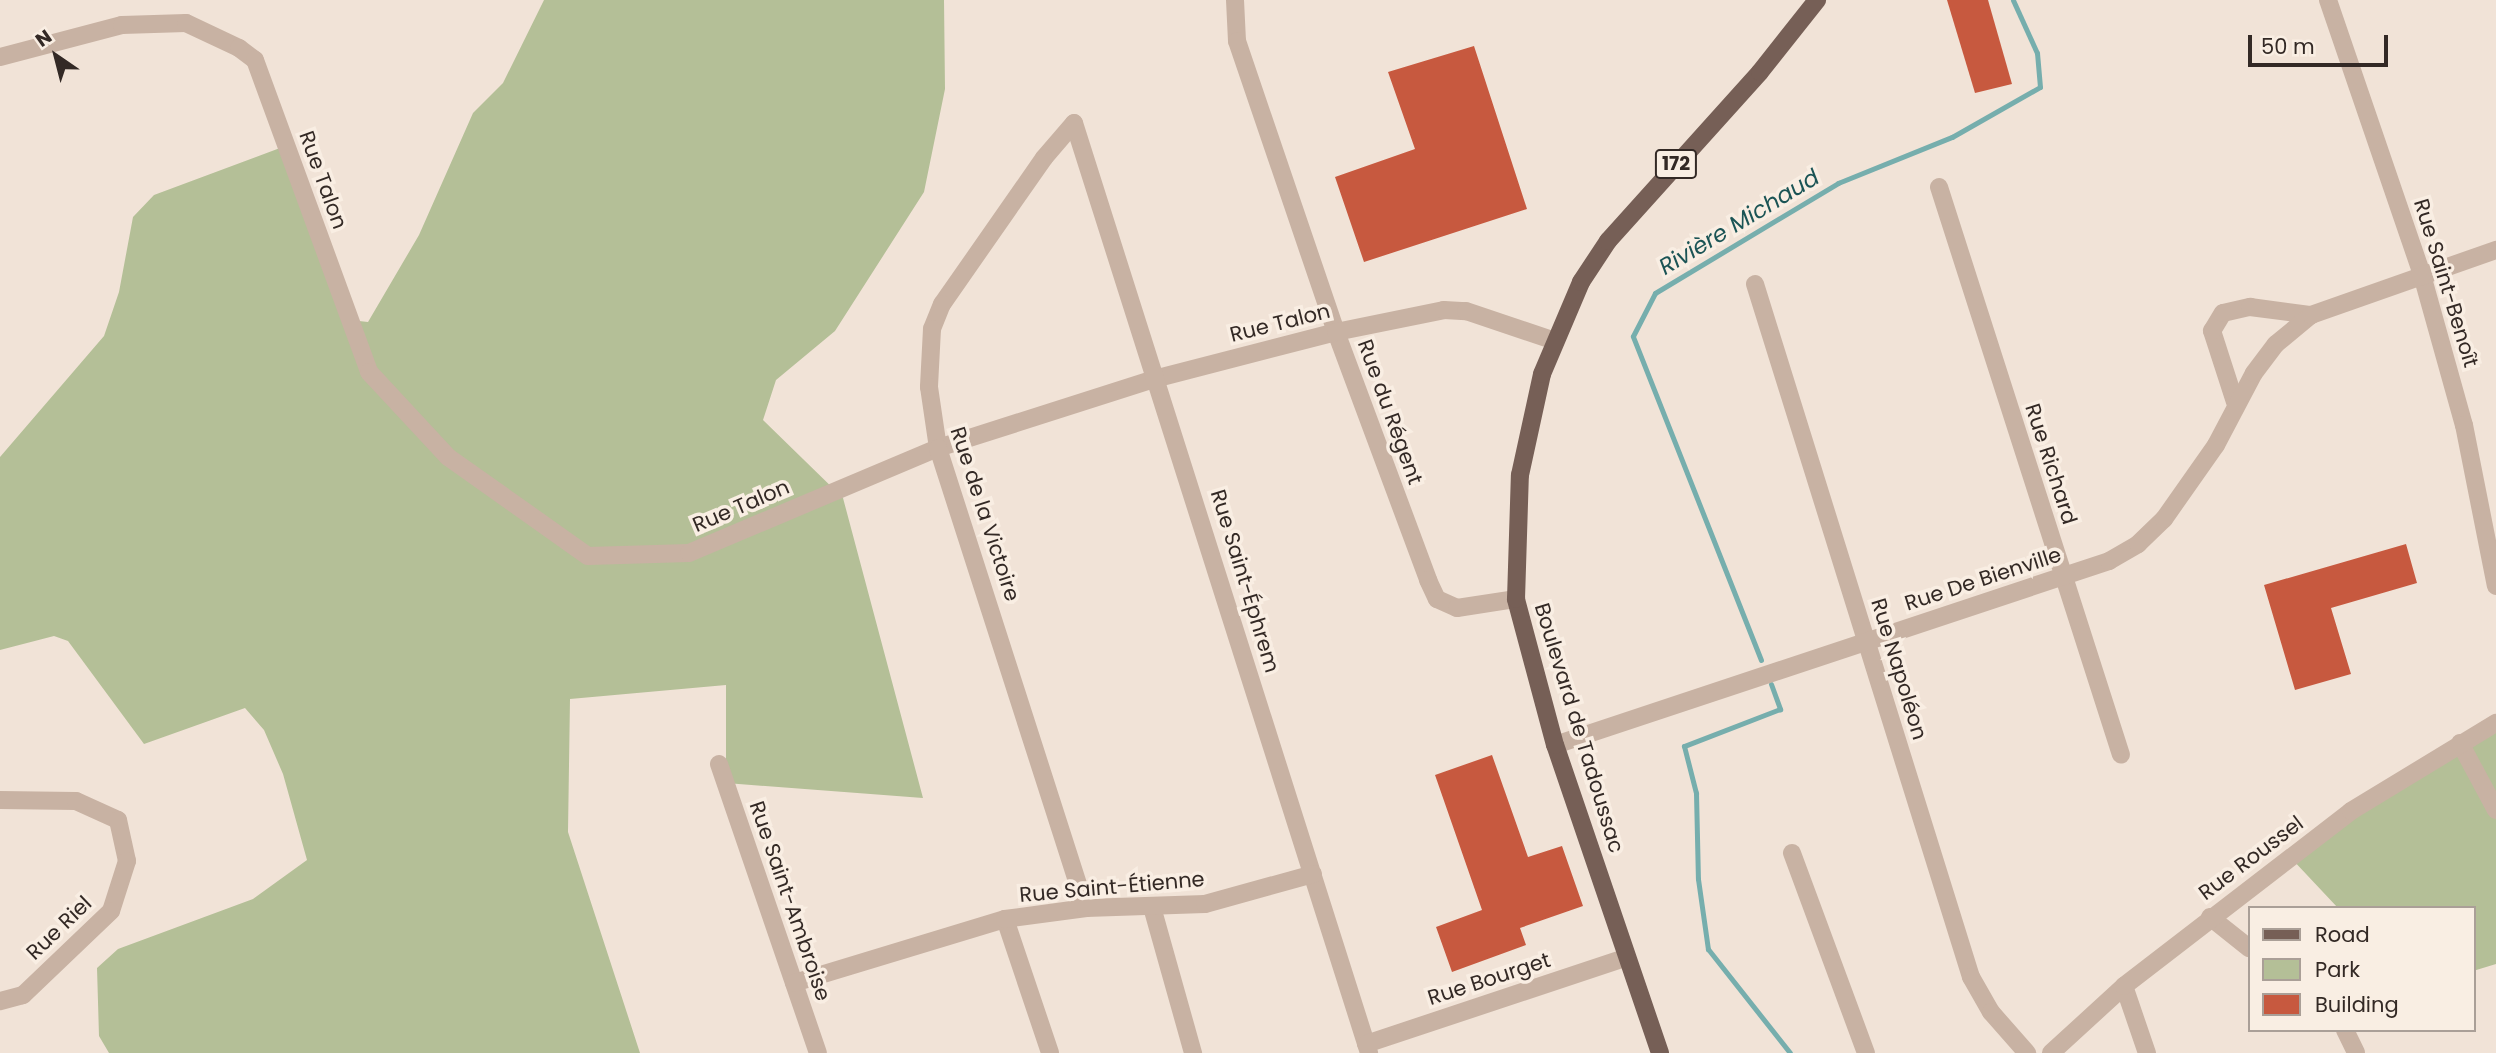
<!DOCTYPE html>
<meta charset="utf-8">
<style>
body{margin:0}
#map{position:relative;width:2496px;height:1053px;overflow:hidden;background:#f1e3d7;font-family:Poppins,sans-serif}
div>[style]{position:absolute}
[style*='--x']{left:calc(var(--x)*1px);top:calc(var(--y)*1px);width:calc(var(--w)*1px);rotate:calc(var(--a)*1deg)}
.green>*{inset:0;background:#b4bf97}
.stream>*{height:5px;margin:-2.5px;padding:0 2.5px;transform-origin:2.5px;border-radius:2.5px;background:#76aead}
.building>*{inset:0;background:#c7593f}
.minor>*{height:18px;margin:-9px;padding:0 9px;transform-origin:9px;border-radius:9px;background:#c8b2a3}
.major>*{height:18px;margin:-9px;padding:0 9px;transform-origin:9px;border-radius:9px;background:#765f56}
span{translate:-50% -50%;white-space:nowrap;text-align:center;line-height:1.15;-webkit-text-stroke:7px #f9eee3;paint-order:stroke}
.shield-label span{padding:2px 5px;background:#f9eee3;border:2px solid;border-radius:5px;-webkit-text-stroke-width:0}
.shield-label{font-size:19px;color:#332925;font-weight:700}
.street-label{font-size:21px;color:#332925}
.water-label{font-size:23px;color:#1b5455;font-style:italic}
.legend{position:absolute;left:2248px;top:906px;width:228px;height:126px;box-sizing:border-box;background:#f9eee3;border:2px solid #aa9f97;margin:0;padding:9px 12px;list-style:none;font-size:21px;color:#332925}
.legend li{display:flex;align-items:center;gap:14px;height:35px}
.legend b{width:35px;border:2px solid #aa9f97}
.north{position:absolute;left:21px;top:21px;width:70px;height:70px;-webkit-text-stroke:5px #f9eee3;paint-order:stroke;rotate:325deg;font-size:19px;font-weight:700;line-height:28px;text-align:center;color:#332925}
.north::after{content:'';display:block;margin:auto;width:24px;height:32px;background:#332925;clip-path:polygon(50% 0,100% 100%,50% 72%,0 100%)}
.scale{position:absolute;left:2248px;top:35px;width:140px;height:32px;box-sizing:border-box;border:4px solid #332925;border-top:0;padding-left:9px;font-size:21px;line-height:24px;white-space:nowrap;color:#332925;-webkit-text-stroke:5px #f9eee3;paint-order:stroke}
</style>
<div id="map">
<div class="green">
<div style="clip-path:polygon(544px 0,944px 0,945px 89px,924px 192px,835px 331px,776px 380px,763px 420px,843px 498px,923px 798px,726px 783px,726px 685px,570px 699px,568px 832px,640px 1053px,109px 1053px,99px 1036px,97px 968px,118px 949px,253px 899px,307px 860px,283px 774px,264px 730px,245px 708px,144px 744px,68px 641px,54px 636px,0 650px,0 457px,104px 336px,119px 292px,133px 217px,154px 195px,288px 145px,359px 321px,368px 322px,419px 235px,473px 113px,503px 83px)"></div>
<div style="clip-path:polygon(2496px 730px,2496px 964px,2473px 971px,2473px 908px,2338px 908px,2291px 858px)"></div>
</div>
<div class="stream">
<div style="--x:1761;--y:660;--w:348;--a:-111.6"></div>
<div style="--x:1633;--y:336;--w:48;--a:-62.9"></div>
<div style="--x:1655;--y:293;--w:214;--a:-31"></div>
<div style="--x:1838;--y:183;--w:123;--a:-22"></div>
<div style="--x:1952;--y:137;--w:101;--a:-29.6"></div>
<div style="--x:2040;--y:87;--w:34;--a:-95"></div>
<div style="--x:2037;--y:53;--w:58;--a:-114.4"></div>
<div style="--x:1771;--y:684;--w:27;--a:70"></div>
<div style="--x:1780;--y:709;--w:103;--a:158.9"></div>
<div style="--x:1684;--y:746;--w:49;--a:75.7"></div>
<div style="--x:1696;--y:793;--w:86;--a:88.7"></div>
<div style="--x:1698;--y:879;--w:71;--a:81.9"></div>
<div style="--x:1708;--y:949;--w:132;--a:51.7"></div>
</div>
<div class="building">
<div style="clip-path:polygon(1947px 0,1988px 0,2012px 84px,1975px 93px)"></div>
<div style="clip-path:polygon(1474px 46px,1527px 209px,1364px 262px,1335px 177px,1415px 149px,1388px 72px)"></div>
<div style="clip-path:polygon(2406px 544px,2417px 583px,2331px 608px,2351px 674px,2295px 690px,2264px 585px)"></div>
<div style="clip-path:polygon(1492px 755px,1528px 857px,1562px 846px,1583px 906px,1520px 928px,1526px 945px,1452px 972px,1436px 927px,1482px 910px,1435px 775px)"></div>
</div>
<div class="minor">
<div style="--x:1235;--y:0;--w:41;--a:87.2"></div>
<div style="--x:1237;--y:41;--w:307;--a:71.2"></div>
<div style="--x:1336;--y:332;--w:265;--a:69.6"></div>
<div style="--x:1428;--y:580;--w:21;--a:65"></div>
<div style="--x:1437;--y:599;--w:22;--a:24"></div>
<div style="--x:1457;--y:608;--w:60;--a:-8.7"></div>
<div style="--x:2328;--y:0;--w:291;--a:71.1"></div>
<div style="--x:2422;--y:275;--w:156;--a:74.4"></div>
<div style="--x:2464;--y:425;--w:164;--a:78.8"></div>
<div style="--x:0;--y:57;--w:126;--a:-14.7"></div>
<div style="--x:122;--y:25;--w:64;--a:-1.8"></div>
<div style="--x:186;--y:23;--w:59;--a:25.3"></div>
<div style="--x:239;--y:48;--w:20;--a:37"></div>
<div style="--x:255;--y:60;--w:332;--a:69.9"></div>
<div style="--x:369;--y:372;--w:116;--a:47.1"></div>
<div style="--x:448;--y:457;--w:171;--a:35.3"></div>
<div style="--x:588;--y:556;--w:101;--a:-1.7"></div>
<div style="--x:689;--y:553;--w:270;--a:-22.9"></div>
<div style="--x:938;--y:448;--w:231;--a:-17.7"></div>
<div style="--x:1158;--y:378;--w:184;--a:-14.5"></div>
<div style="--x:1336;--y:332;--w:110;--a:-11.5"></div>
<div style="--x:1444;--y:310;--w:22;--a:3"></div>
<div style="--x:1466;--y:311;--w:94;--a:18.6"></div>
<div style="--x:1074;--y:123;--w:976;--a:72.4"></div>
<div style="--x:1074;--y:123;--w:46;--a:130.6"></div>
<div style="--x:1044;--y:158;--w:178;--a:124.9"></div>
<div style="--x:942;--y:304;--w:27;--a:112"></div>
<div style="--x:932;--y:329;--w:58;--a:93"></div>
<div style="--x:929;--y:387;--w:62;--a:81.6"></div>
<div style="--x:938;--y:448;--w:483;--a:72.2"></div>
<div style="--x:1939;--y:187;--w:596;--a:72.23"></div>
<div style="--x:1755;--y:284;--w:726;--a:72.69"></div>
<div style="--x:1971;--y:977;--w:40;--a:60.3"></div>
<div style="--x:1991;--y:1012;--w:55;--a:48.7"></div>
<div style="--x:2235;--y:402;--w:75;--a:-107.9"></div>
<div style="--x:2212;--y:331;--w:21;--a:-59"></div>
<div style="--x:2223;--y:313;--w:28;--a:-13"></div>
<div style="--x:2250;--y:307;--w:62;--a:7.5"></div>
<div style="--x:2460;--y:743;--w:76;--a:61.8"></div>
<div style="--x:1555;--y:745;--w:584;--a:-18.37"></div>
<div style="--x:2109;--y:561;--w:34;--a:-30"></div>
<div style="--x:2138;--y:544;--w:36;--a:-44"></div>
<div style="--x:2164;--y:519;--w:90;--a:-54.9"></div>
<div style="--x:2216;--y:445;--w:81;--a:-62.2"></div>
<div style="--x:2254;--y:373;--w:36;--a:-53"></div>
<div style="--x:2276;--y:344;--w:45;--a:-39.6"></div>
<div style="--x:2311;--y:315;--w:196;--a:-19.4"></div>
<div style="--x:719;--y:764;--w:305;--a:71.1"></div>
<div style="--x:0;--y:800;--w:76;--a:0.8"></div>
<div style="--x:76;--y:801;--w:46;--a:24.3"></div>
<div style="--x:118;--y:820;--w:42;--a:77.6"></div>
<div style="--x:127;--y:861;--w:52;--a:107.7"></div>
<div style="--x:111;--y:911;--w:122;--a:136.3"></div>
<div style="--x:23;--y:995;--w:24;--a:165"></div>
<div style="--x:1792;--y:853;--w:213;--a:69.7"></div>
<div style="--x:1152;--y:907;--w:152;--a:74.3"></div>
<div style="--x:2210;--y:917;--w:50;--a:38.5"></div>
<div style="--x:1005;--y:919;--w:141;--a:71.4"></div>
<div style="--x:794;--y:983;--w:220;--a:-16.9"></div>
<div style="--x:1005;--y:919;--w:82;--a:-7.7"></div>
<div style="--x:1086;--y:908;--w:119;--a:-1.9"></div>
<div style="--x:1205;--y:904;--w:112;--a:-15.5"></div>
<div style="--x:2124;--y:986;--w:71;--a:71.1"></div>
<div style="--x:2345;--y:1030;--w:25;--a:64"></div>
<div style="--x:1366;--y:1044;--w:275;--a:-18.4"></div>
<div style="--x:2051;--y:1053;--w:99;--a:-42.5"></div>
<div style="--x:2124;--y:986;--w:287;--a:-37.6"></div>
<div style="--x:2351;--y:811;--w:170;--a:-31.3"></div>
</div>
<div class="major">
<div style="--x:1660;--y:1053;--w:325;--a:-108.8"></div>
<div style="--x:1555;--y:745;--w:151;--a:-105"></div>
<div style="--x:1516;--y:599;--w:124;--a:-88.2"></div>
<div style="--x:1520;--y:475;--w:103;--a:-77.7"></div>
<div style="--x:1542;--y:374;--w:100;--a:-67"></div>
<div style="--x:1581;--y:282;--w:49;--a:-56.6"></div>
<div style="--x:1608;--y:241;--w:227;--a:-48"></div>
<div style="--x:1760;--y:72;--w:92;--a:-51.6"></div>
</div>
<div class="shield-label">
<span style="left:1676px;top:164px">172</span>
</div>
<div class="street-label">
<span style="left:323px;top:180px;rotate:70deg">Rue Talon</span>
<span style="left:2446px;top:283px;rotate:73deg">Rue Saint-Benoît</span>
<span style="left:1280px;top:323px;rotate:-14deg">Rue Talon</span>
<span style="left:1390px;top:412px;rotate:70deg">Rue du Régent</span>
<span style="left:2051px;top:464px;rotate:72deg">Rue Richard</span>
<span style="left:741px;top:506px;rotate:-23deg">Rue Talon</span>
<span style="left:985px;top:514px;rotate:72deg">Rue de la Victoire</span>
<span style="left:1983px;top:579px;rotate:-18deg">Rue De Bienville</span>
<span style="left:1245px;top:581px;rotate:73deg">Rue Saint-Éphrem</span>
<span style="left:1899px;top:669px;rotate:73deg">Rue Napoléon</span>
<span style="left:1579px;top:728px;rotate:73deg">Boulevard de Tadoussac</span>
<span style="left:2251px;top:858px;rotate:-37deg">Rue Roussel</span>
<span style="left:1112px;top:887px;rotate:-5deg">Rue Saint-Étienne</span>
<span style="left:790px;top:901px;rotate:71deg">Rue Saint-Ambroise</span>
<span style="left:59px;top:928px;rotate:-44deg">Rue Riel</span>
<span style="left:1489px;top:979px;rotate:-18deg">Rue Bourget</span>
</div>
<div class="water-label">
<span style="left:1739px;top:222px;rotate:-31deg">Rivière Michaud</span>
</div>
<ul class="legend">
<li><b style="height:9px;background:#765f56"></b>Road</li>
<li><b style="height:19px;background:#b4bf97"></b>Park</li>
<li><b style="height:19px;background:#c7593f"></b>Building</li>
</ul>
<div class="north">N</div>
<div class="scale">50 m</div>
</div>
